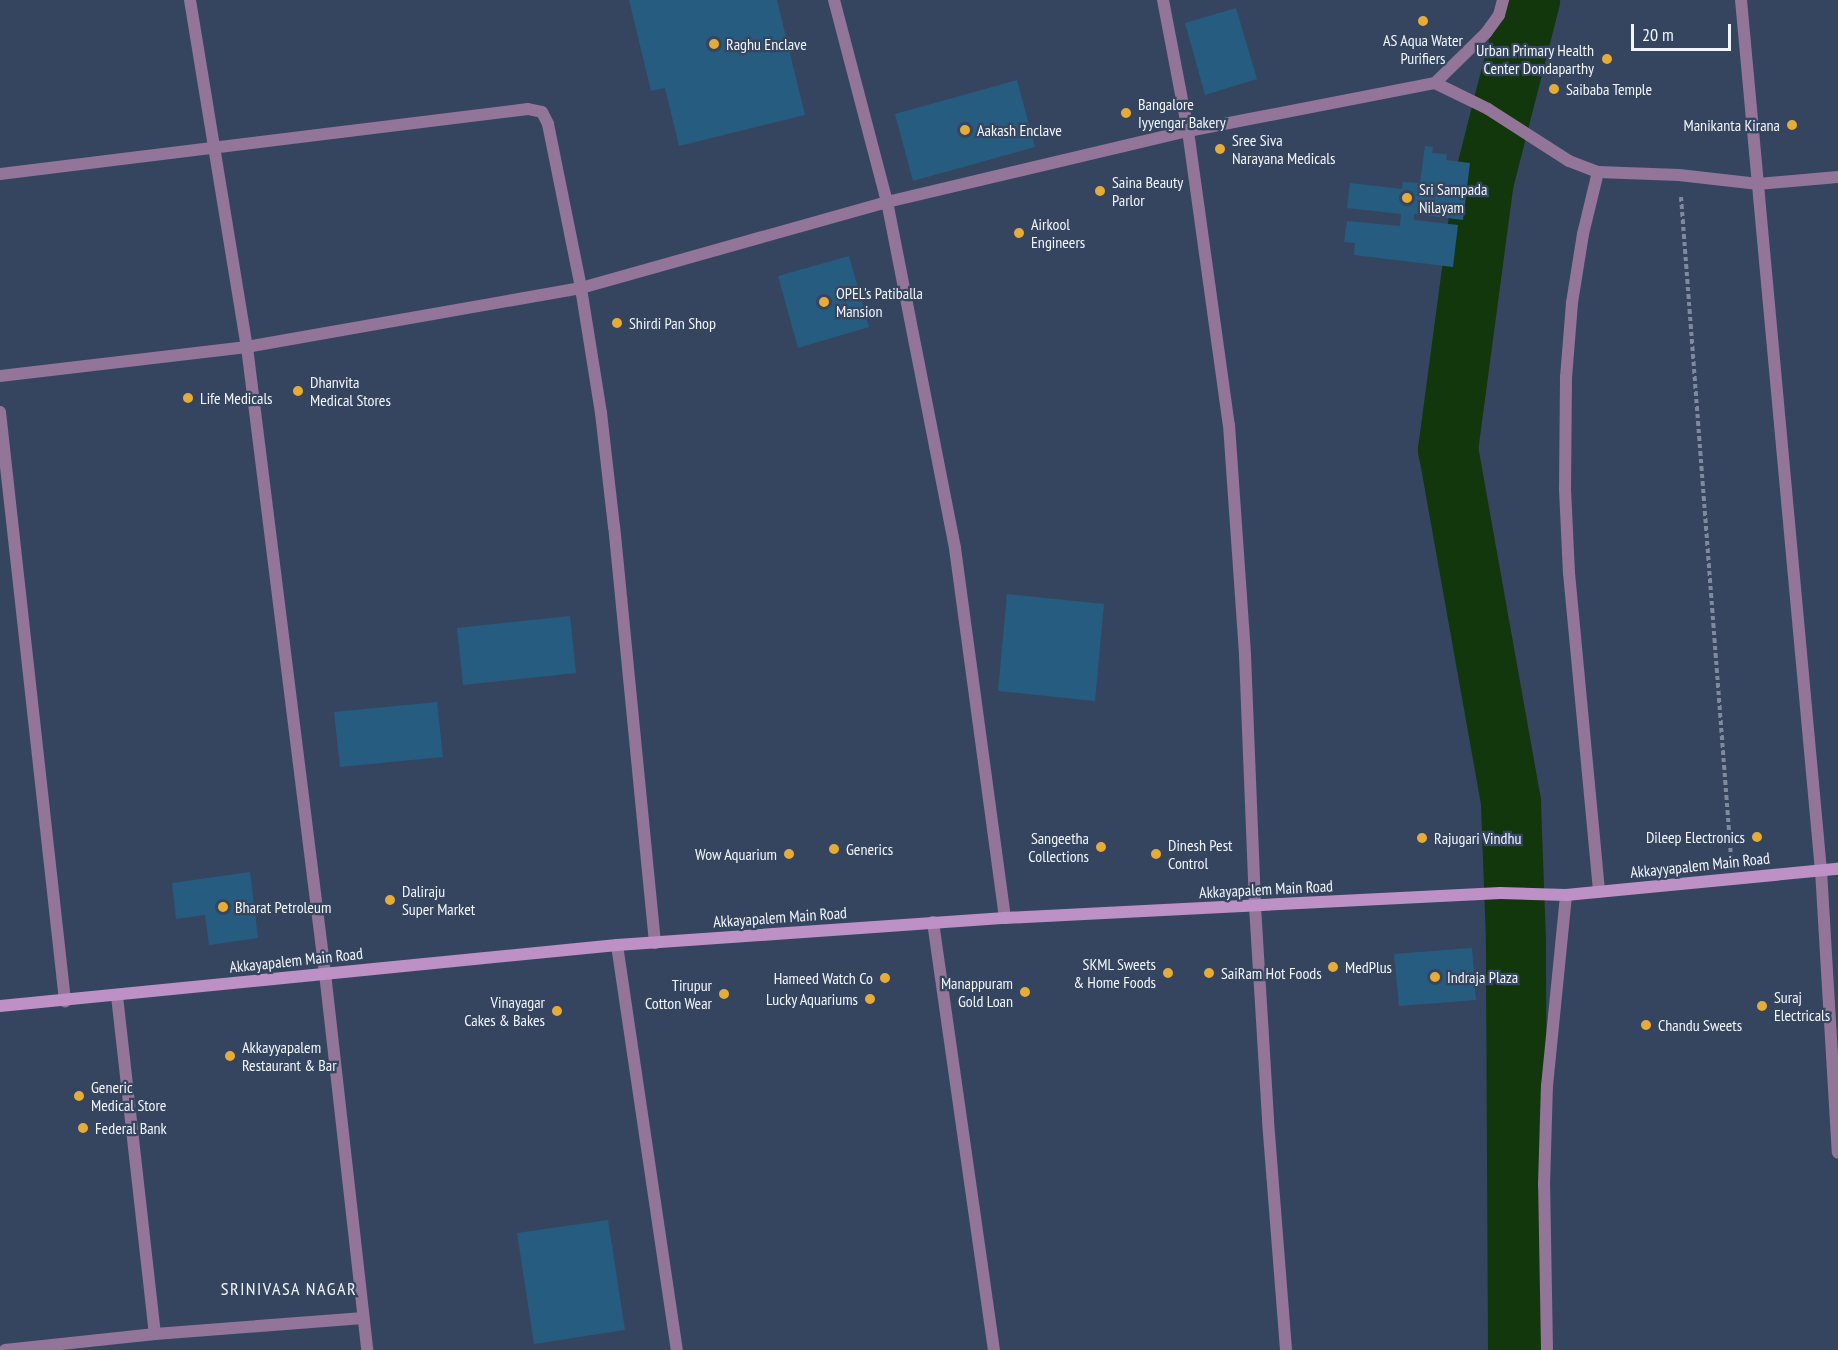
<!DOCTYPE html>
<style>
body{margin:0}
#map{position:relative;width:1838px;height:1350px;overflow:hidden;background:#35455f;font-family:"PT Sans Narrow",sans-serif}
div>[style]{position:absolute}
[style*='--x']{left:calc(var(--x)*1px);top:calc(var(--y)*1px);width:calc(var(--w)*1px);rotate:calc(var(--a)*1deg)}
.river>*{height:60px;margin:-30px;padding:0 30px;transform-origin:30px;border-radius:30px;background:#13370c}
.building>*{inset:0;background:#265c80}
.path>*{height:4px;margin-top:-2px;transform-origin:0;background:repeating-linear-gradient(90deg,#7f8a9d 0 4.5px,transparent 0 7.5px)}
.minor>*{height:12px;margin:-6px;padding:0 6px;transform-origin:6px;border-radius:6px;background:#927598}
.secondary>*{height:12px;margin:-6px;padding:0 6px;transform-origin:6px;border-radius:6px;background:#bd90c6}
.dots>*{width:16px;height:16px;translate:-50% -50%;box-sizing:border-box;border:3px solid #35455f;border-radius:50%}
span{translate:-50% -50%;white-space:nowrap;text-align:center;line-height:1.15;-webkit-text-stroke:4.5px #35455f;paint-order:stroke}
.poi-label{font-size:16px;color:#f1f5fc}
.left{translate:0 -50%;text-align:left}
.right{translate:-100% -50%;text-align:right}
.street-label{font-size:16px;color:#f1f5fc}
.neighbourhood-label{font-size:18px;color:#f1f5fc;letter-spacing:1.5px}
.scale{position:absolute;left:1631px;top:24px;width:100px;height:27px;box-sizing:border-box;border:3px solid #f1f5fc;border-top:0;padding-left:8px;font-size:18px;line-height:21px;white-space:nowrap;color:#f1f5fc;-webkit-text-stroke:4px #35455f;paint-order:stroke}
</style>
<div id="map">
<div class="river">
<div style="--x:1518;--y:1350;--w:409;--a:-90.3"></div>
<div style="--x:1516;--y:941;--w:139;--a:-92.1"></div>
<div style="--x:1511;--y:802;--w:358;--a:-100.1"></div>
<div style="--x:1448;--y:450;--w:271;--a:-82.4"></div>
<div style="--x:1484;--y:181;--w:187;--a:-75.7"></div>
</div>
<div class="building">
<div style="clip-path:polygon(629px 0,777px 0,805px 115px,679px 146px,665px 88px,651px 91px)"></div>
<div style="clip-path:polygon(1236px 8px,1257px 79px,1205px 95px,1185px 23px)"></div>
<div style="clip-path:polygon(1017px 80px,1035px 147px,913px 181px,895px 114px)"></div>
<div style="clip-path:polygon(1425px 146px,1433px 147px,1432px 153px,1447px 154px,1446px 160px,1470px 163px,1463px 220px,1414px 214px,1414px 220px,1458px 225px,1453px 267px,1354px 255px,1355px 243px,1344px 242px,1347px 221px,1400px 226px,1401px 214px,1347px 208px,1350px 183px,1402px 189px,1403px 182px,1420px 183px)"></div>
<div style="clip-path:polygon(849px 256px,869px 327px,798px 348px,778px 276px)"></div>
<div style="clip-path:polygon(1007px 594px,1104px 604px,1095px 701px,998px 691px)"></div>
<div style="clip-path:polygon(570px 616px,576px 673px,463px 685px,457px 628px)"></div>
<div style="clip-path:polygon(437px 702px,443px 757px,340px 767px,334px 712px)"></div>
<div style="clip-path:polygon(250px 872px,258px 938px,209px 945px,205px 915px,176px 919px,172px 883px)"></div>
<div style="clip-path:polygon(1472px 948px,1476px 1000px,1399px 1006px,1394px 954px)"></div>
<div style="clip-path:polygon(608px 1220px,625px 1330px,534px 1344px,517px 1233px)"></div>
</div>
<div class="path">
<div style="--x:1681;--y:197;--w:662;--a:85.67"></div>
</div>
<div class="minor">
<div style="--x:190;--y:0;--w:352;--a:80.7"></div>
<div style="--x:247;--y:347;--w:631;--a:82.9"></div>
<div style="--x:325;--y:973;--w:379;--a:83.6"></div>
<div style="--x:1163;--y:0;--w:133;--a:79.2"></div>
<div style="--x:1188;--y:131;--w:252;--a:-11"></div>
<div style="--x:1435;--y:83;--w:59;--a:26.1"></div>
<div style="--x:1488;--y:109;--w:96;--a:32.7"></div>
<div style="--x:1569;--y:161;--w:31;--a:21"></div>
<div style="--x:1598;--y:172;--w:81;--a:2.1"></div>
<div style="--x:1679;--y:175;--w:80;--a:6.5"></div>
<div style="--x:1758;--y:184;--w:80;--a:-5"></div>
<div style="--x:1741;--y:0;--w:874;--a:84.75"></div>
<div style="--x:1821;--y:870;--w:283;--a:86.6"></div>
<div style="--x:1435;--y:83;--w:71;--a:-44.4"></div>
<div style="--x:1486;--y:33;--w:22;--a:-54"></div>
<div style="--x:1499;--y:15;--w:16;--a:-75"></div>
<div style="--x:1598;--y:172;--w:64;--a:103.6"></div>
<div style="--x:1583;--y:234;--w:70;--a:99.1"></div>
<div style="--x:1572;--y:303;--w:74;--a:94.6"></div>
<div style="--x:1566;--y:377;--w:112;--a:90.5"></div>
<div style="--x:1565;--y:489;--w:84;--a:87.3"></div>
<div style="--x:1569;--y:573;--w:320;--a:84.6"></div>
<div style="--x:0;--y:174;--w:532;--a:-7.02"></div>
<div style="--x:528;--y:109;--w:14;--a:12"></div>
<div style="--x:542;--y:112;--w:13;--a:63"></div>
<div style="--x:548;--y:124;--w:167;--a:78.6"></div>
<div style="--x:581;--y:288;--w:339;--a:170"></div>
<div style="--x:247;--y:347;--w:249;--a:173.3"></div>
<div style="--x:0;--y:412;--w:593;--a:83.7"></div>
<div style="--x:1005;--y:918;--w:373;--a:-97.7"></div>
<div style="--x:955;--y:548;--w:353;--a:-101.1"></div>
<div style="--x:887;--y:202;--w:309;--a:-13.3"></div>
<div style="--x:1188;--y:131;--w:297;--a:82.1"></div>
<div style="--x:1229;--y:425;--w:231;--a:86"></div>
<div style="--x:1245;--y:655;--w:251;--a:87.7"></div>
<div style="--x:1255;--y:906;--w:215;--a:86.5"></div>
<div style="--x:1268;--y:1121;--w:230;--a:85.5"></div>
<div style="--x:933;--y:922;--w:432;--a:81.9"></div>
<div style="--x:655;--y:943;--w:418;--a:-95.6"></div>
<div style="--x:614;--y:527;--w:115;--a:-96.5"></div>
<div style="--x:601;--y:413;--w:127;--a:-99.1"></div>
<div style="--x:581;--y:288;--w:318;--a:-15.7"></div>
<div style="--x:887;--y:202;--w:209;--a:-104.7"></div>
<div style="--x:617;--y:945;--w:409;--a:81.6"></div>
<div style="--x:117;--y:996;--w:340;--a:83.6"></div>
<div style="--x:5;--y:1350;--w:151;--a:-6.1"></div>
<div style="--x:155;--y:1334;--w:209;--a:-4.4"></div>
<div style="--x:1547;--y:1350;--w:165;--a:-91"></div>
<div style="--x:1544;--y:1185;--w:99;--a:-88.3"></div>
<div style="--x:1547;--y:1086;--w:192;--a:-84.3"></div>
</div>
<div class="secondary">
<div style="--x:0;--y:1006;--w:620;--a:-5.65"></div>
<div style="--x:617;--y:945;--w:389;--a:-4"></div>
<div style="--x:1005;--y:918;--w:496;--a:-2.9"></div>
<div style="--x:1500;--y:893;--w:66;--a:1.7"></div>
<div style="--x:1566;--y:895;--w:273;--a:-5.5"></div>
</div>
<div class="dots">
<div style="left:1423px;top:21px;background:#e6ac36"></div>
<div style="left:714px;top:44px;background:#e6ac36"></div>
<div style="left:1607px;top:59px;background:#e6ac36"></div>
<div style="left:1554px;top:89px;background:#e6ac36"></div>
<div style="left:1126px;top:113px;background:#e6ac36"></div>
<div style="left:1792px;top:125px;background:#e6ac36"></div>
<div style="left:965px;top:130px;background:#e6ac36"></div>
<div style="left:1220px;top:149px;background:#e6ac36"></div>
<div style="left:1100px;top:191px;background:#e6ac36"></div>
<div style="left:1407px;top:198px;background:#e6ac36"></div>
<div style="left:1019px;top:233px;background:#e6ac36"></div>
<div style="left:824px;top:302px;background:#e6ac36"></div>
<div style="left:617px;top:323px;background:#e6ac36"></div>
<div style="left:298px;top:391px;background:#e6ac36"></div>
<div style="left:188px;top:398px;background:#e6ac36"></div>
<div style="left:1757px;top:837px;background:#e6ac36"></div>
<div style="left:1422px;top:838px;background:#e6ac36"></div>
<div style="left:1101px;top:847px;background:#e6ac36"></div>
<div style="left:834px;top:849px;background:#e6ac36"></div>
<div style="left:789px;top:854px;background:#e6ac36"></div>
<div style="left:1156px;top:854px;background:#e6ac36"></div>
<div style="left:390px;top:900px;background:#e6ac36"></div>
<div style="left:223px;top:907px;background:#e6ac36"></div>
<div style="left:1333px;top:967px;background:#e6ac36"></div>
<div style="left:1168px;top:973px;background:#e6ac36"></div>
<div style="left:1209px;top:973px;background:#e6ac36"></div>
<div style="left:1435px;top:977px;background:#e6ac36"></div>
<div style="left:885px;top:978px;background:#e6ac36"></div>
<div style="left:1025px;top:992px;background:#e6ac36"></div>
<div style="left:724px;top:994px;background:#e6ac36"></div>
<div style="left:870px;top:999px;background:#e6ac36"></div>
<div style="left:1762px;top:1006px;background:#e6ac36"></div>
<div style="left:557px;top:1011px;background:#e6ac36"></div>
<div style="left:1646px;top:1025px;background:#e6ac36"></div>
<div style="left:230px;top:1056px;background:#e6ac36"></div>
<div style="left:79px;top:1096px;background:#e6ac36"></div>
<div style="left:83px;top:1128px;background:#e6ac36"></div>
</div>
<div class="poi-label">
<span style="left:1423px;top:49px">AS Aqua Water<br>Purifiers</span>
<span class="left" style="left:726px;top:44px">Raghu Enclave</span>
<span class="right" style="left:1594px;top:59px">Urban Primary Health<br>Center Dondaparthy</span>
<span class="left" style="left:1566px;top:89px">Saibaba Temple</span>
<span class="left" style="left:1138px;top:113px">Bangalore<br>Iyyengar Bakery</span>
<span class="right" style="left:1780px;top:125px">Manikanta Kirana</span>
<span class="left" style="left:977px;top:130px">Aakash Enclave</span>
<span class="left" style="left:1232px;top:149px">Sree Siva<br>Narayana Medicals</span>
<span class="left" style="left:1112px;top:191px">Saina Beauty<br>Parlor</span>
<span class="left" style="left:1419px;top:198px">Sri Sampada<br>Nilayam</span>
<span class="left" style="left:1031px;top:233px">Airkool<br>Engineers</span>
<span class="left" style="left:836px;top:302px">OPEL's Patiballa<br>Mansion</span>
<span class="left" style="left:629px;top:323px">Shirdi Pan Shop</span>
<span class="left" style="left:310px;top:391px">Dhanvita<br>Medical Stores</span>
<span class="left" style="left:200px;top:398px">Life Medicals</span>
<span class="right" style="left:1745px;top:837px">Dileep Electronics</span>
<span class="right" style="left:1089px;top:847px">Sangeetha<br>Collections</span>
<span class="left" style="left:1434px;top:838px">Rajugari Vindhu</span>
<span class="left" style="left:1168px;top:854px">Dinesh Pest<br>Control</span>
<span class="left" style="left:846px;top:849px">Generics</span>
<span class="right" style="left:777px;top:854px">Wow Aquarium</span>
<span class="left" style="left:402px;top:900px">Daliraju<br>Super Market</span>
<span class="left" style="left:235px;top:907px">Bharat Petroleum</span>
<span class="right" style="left:1156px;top:973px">SKML Sweets<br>&amp; Home Foods</span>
<span class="left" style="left:1345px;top:967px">MedPlus</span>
<span class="left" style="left:1221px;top:973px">SaiRam Hot Foods</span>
<span class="left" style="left:1447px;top:977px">Indraja Plaza</span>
<span class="right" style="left:873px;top:978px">Hameed Watch Co</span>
<span class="right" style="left:1013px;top:992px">Manappuram<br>Gold Loan</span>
<span class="right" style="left:712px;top:994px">Tirupur<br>Cotton Wear</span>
<span class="left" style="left:1774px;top:1006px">Suraj<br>Electricals</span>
<span class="right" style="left:858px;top:999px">Lucky Aquariums</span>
<span class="right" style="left:545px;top:1011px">Vinayagar<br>Cakes &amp; Bakes</span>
<span class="left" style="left:1658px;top:1025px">Chandu Sweets</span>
<span class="left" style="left:242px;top:1056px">Akkayyapalem<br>Restaurant &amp; Bar</span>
<span class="left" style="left:91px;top:1096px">Generic<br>Medical Store</span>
<span class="left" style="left:95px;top:1128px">Federal Bank</span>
</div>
<div class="street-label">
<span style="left:1700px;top:865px;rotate:-6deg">Akkayyapalem Main Road</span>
<span style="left:1266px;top:889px;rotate:-3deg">Akkayapalem Main Road</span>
<span style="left:780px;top:917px;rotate:-4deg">Akkayapalem Main Road</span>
<span style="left:296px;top:960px;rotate:-6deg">Akkayapalem Main Road</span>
</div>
<div class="neighbourhood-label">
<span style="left:289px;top:1289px">SRINIVASA NAGAR</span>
</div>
<div class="scale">20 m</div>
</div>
